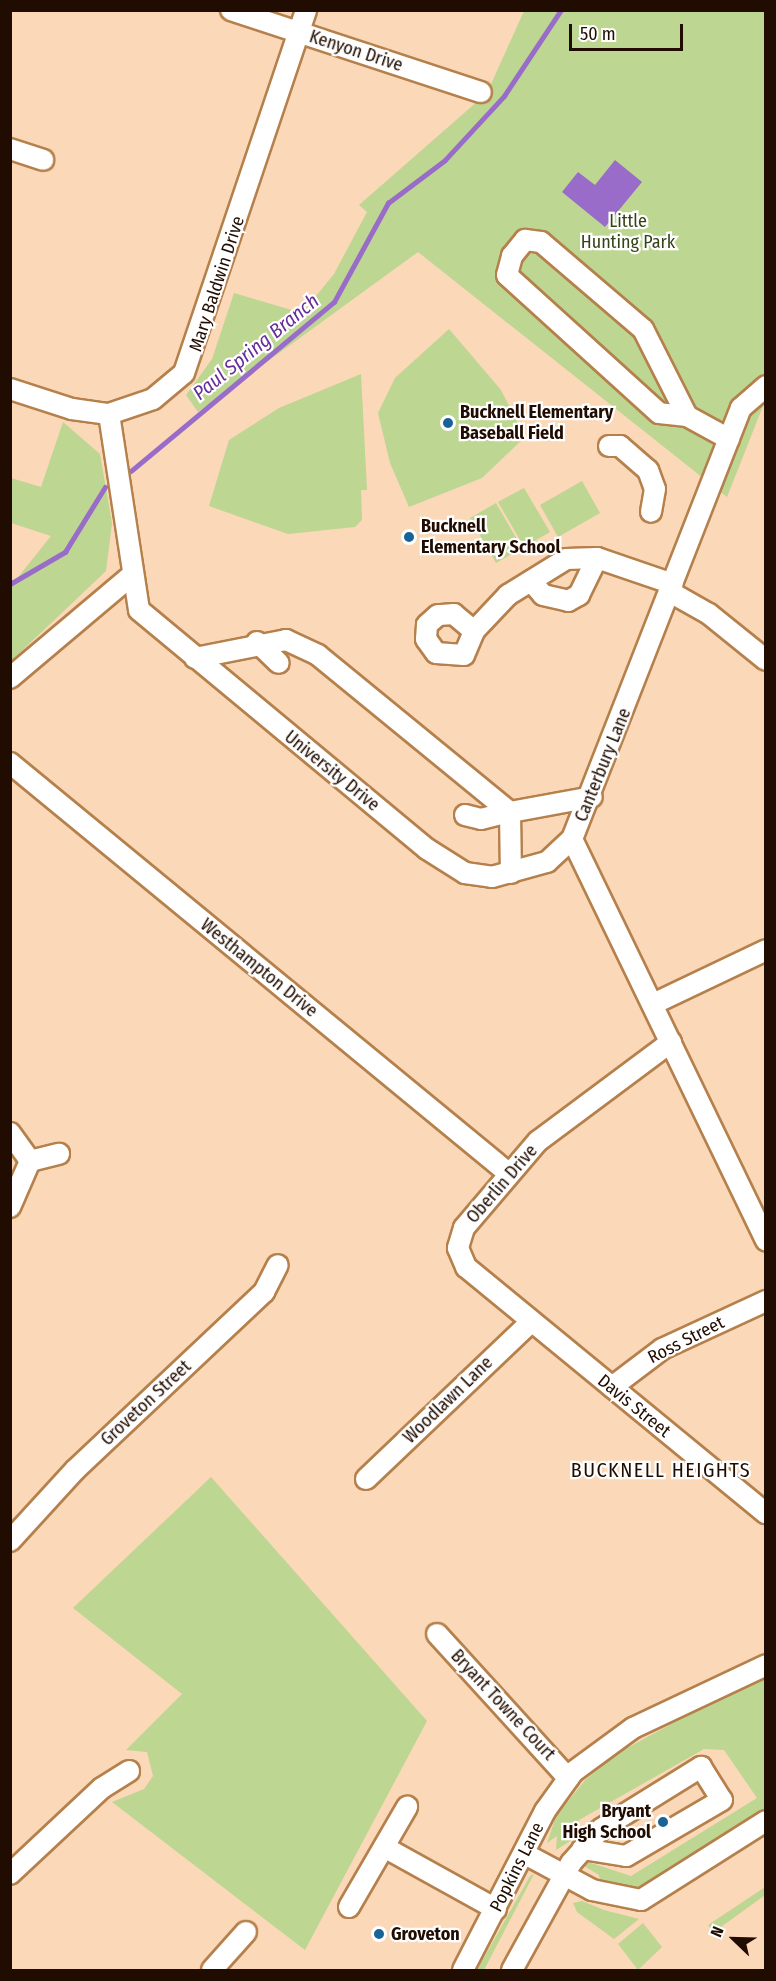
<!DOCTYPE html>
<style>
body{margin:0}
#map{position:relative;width:776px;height:1981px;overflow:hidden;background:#fad8b8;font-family:"Fira Sans Condensed",sans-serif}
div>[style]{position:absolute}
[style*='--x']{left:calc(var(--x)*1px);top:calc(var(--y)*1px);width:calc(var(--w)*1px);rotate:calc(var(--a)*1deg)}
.green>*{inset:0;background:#bdd691}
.water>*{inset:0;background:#986cc8}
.stream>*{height:4.5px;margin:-2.25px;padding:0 2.25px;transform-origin:2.25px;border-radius:2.25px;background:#986cc8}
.roads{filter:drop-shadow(2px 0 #b5804b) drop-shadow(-2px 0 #b5804b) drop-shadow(0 2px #b5804b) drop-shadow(0 -2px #b5804b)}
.minor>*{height:20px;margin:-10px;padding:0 10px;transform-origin:10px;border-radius:10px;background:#fff}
.dots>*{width:16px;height:16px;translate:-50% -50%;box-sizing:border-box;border:3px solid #fff;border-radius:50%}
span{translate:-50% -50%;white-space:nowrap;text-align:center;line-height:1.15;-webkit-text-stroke:4.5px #fff;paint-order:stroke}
.street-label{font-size:18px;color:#200c00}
.park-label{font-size:18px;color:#354318}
.poi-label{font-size:18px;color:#200c00;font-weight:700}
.left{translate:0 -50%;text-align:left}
.right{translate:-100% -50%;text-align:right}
.water-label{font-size:20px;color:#662c99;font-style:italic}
.neighbourhood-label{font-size:20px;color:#200c00;letter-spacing:1.5px}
.frame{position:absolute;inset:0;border:12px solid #200c00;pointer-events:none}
.north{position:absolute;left:704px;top:1909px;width:60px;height:60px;-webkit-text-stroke:4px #fff;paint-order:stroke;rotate:293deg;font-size:16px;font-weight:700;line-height:24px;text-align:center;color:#200c00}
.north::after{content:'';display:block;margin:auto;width:21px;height:27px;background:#200c00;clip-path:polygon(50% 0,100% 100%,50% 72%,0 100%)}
.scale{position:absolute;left:569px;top:24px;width:114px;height:27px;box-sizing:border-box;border:3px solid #200c00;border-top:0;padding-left:8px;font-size:18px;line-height:21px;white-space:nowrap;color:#200c00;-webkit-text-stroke:4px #fff;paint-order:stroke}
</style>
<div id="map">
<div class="green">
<div style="clip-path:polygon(524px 11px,765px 11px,765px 401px,727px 497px,418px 252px,198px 412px,186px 395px,212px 359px,234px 293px,302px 313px,334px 274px,367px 212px,359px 205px,487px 93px)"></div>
<div style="clip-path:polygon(449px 329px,501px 390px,525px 437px,482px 478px,409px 507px,390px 463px,378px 413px,395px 378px)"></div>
<div style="clip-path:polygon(361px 374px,367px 490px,361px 490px,362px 520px,355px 527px,288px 534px,209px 506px,229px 440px,279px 408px)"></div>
<div style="clip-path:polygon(63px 422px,100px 454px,112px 523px,106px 571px,11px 661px,11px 586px,51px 536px,11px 523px,11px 478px,41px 487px)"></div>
<div style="clip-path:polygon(582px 481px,600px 513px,558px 537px,540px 505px)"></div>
<div style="clip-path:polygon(524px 488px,550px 532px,524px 547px,498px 502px)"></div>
<div style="clip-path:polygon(496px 503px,522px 548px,496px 563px,470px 518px)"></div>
<div style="clip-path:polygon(211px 1477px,427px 1721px,305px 1950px,112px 1802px,144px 1789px,153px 1776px,147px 1752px,126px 1750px,182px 1694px,73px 1608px)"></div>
<div style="clip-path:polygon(765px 1673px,765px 1811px,645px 1888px,628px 1891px,600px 1883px,599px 1875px,584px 1866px,588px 1862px,631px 1876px,757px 1798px,724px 1750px,704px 1749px,579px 1820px,575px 1838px,556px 1850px,557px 1836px,547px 1843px,556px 1816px,586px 1779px,618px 1753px)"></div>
<div style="clip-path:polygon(534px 1874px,484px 1970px,477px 1970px,530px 1876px)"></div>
<div style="clip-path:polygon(765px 1887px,765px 1895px,714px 1932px,708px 1925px)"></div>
<div style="clip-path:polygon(582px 1901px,604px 1910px,639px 1919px,614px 1939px,577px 1912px,573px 1903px)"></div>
<div style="clip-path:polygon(643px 1923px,662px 1947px,638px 1970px,618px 1944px)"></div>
</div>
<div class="water">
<div style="clip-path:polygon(615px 160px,642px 182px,605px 227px,562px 192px,578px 172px,595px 185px)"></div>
</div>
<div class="stream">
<div style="--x:131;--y:471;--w:264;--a:-39.8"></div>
<div style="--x:334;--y:302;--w:113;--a:-61.4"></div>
<div style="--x:388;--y:203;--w:71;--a:-37"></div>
<div style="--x:445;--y:160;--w:87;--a:-47.3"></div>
<div style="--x:504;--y:96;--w:103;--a:-56.5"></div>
<div style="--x:10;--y:584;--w:64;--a:-30.2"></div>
<div style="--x:65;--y:552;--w:76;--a:-58.4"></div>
</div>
<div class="roads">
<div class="minor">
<div style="--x:231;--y:10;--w:263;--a:18.2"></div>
<div style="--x:10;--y:149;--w:35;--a:18"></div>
<div style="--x:10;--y:389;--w:65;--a:17.9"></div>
<div style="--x:72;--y:409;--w:37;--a:8"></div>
<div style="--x:109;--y:414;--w:46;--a:-18.8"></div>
<div style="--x:153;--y:399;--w:40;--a:-40"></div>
<div style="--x:184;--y:373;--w:383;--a:-71.4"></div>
<div style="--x:109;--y:414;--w:198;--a:81.3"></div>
<div style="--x:139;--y:610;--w:374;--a:39.7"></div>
<div style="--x:427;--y:849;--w:45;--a:32.3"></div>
<div style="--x:465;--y:873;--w:27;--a:8"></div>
<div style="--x:492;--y:877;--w:57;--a:-15.3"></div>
<div style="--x:547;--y:862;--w:34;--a:-43"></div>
<div style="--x:572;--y:839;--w:463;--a:-68.6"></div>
<div style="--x:741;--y:408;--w:33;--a:-41"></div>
<div style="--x:687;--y:416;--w:28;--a:-174"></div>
<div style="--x:659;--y:413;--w:205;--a:-137.8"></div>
<div style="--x:507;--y:275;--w:20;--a:-75"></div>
<div style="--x:512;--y:256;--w:21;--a:-51"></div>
<div style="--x:525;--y:240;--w:16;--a:7"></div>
<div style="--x:541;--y:242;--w:134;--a:40.5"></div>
<div style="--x:643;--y:329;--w:97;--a:63.2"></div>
<div style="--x:687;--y:416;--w:48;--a:28.7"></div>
<div style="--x:609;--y:446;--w:11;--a:0"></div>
<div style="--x:620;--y:446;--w:37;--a:41"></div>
<div style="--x:648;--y:470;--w:20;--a:70"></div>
<div style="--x:655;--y:489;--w:23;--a:100"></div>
<div style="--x:531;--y:581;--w:18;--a:49"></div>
<div style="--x:543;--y:595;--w:26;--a:13"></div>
<div style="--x:568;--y:601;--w:13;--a:-29"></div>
<div style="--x:579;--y:595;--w:41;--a:-64.1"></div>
<div style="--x:670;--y:592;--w:45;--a:29.4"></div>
<div style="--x:709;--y:614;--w:73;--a:38.9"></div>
<div style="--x:474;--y:631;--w:26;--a:-140"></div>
<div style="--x:454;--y:614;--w:16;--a:176"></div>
<div style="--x:438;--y:615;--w:15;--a:138"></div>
<div style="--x:427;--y:625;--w:14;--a:94"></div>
<div style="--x:426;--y:639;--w:17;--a:54"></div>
<div style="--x:436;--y:653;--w:28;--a:4"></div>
<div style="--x:464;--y:655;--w:26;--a:-67"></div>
<div style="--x:474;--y:631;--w:50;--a:-46.6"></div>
<div style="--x:508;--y:595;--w:68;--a:-31.8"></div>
<div style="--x:566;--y:559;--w:31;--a:-2"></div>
<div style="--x:597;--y:558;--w:80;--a:18.9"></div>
<div style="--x:257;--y:642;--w:30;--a:44"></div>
<div style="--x:195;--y:658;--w:93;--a:-11.2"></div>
<div style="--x:286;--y:640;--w:35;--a:25"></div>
<div style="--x:318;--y:655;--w:248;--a:39.3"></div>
<div style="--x:510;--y:812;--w:83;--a:-10.4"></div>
<div style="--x:10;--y:678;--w:160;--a:-40.2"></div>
<div style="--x:10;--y:763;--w:644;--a:39.45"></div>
<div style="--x:465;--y:815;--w:16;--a:14"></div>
<div style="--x:481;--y:819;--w:30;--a:-14"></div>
<div style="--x:510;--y:812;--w:61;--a:89.1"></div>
<div style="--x:572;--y:839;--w:446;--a:64.2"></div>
<div style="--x:653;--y:1004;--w:125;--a:-25.5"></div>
<div style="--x:671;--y:1042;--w:166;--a:143.3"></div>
<div style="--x:538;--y:1141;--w:114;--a:130.4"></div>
<div style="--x:464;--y:1228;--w:21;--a:107"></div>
<div style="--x:458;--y:1248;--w:21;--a:67"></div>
<div style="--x:466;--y:1267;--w:388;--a:39.4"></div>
<div style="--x:10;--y:1133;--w:34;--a:54"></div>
<div style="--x:30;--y:1161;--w:30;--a:-14"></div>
<div style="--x:10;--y:1207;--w:50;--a:-66.5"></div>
<div style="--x:612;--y:1387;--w:63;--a:-37.2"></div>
<div style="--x:662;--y:1349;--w:115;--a:-24.8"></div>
<div style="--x:366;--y:1479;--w:228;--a:-43.6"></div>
<div style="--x:10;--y:1541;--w:96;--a:-47.5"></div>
<div style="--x:75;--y:1470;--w:260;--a:-43.3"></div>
<div style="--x:264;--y:1292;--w:30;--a:-63"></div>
<div style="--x:437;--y:1634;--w:195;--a:47.7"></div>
<div style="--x:384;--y:1847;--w:128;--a:29"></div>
<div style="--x:525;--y:1854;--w:76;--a:28.2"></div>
<div style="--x:592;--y:1890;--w:50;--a:11.5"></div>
<div style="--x:641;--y:1900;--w:148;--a:-32.3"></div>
<div style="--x:10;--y:1874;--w:126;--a:-43.1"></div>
<div style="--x:102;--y:1788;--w:32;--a:-32"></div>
<div style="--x:349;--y:1907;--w:116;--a:-59.9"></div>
<div style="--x:212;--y:1970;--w:51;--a:-48.2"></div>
<div style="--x:463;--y:1970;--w:179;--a:-62.7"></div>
<div style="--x:545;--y:1811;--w:48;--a:-54.3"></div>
<div style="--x:573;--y:1772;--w:74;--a:-36.3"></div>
<div style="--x:633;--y:1728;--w:147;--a:-25.3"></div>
<div style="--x:512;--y:1970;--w:122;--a:-61.1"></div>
<div style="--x:571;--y:1863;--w:45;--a:-48.6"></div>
<div style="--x:601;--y:1829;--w:118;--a:-31.8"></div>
<div style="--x:701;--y:1767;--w:39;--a:58"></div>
<div style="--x:722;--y:1800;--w:111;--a:149.7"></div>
<div style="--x:626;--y:1856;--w:44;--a:-170.8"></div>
</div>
</div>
<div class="dots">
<div style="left:448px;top:423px;background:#196396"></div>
<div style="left:409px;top:537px;background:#196396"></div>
<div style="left:663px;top:1822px;background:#196396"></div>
<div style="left:379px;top:1934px;background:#196396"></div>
</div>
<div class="street-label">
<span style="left:356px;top:51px;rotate:18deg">Kenyon Drive</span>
<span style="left:217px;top:284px;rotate:-72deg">Mary Baldwin Drive</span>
<span style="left:603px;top:765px;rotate:-68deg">Canterbury Lane</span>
<span style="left:332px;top:771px;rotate:39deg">University Drive</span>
<span style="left:259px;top:968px;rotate:39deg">Westhampton Drive</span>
<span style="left:502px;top:1184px;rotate:-49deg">Oberlin Drive</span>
<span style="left:686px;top:1340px;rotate:-27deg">Ross Street</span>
<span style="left:448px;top:1400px;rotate:-44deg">Woodlawn Lane</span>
<span style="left:146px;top:1403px;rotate:-43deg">Groveton Street</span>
<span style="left:634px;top:1406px;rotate:39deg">Davis Street</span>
<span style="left:503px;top:1705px;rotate:47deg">Bryant Towne Court</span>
<span style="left:517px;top:1867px;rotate:-63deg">Popkins Lane</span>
</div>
<div class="park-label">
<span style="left:628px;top:232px">Little<br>Hunting Park</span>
</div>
<div class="poi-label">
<span class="left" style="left:460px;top:423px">Bucknell Elementary<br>Baseball Field</span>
<span class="left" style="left:421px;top:537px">Bucknell<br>Elementary School</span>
<span class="right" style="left:651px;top:1822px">Bryant<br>High School</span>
<span class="left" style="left:391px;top:1934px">Groveton</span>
</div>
<div class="water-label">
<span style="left:256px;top:347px;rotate:-39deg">Paul Spring Branch</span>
</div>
<div class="neighbourhood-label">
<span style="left:661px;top:1470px">BUCKNELL HEIGHTS</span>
</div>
<div class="frame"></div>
<div class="north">N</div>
<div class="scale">50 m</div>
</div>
